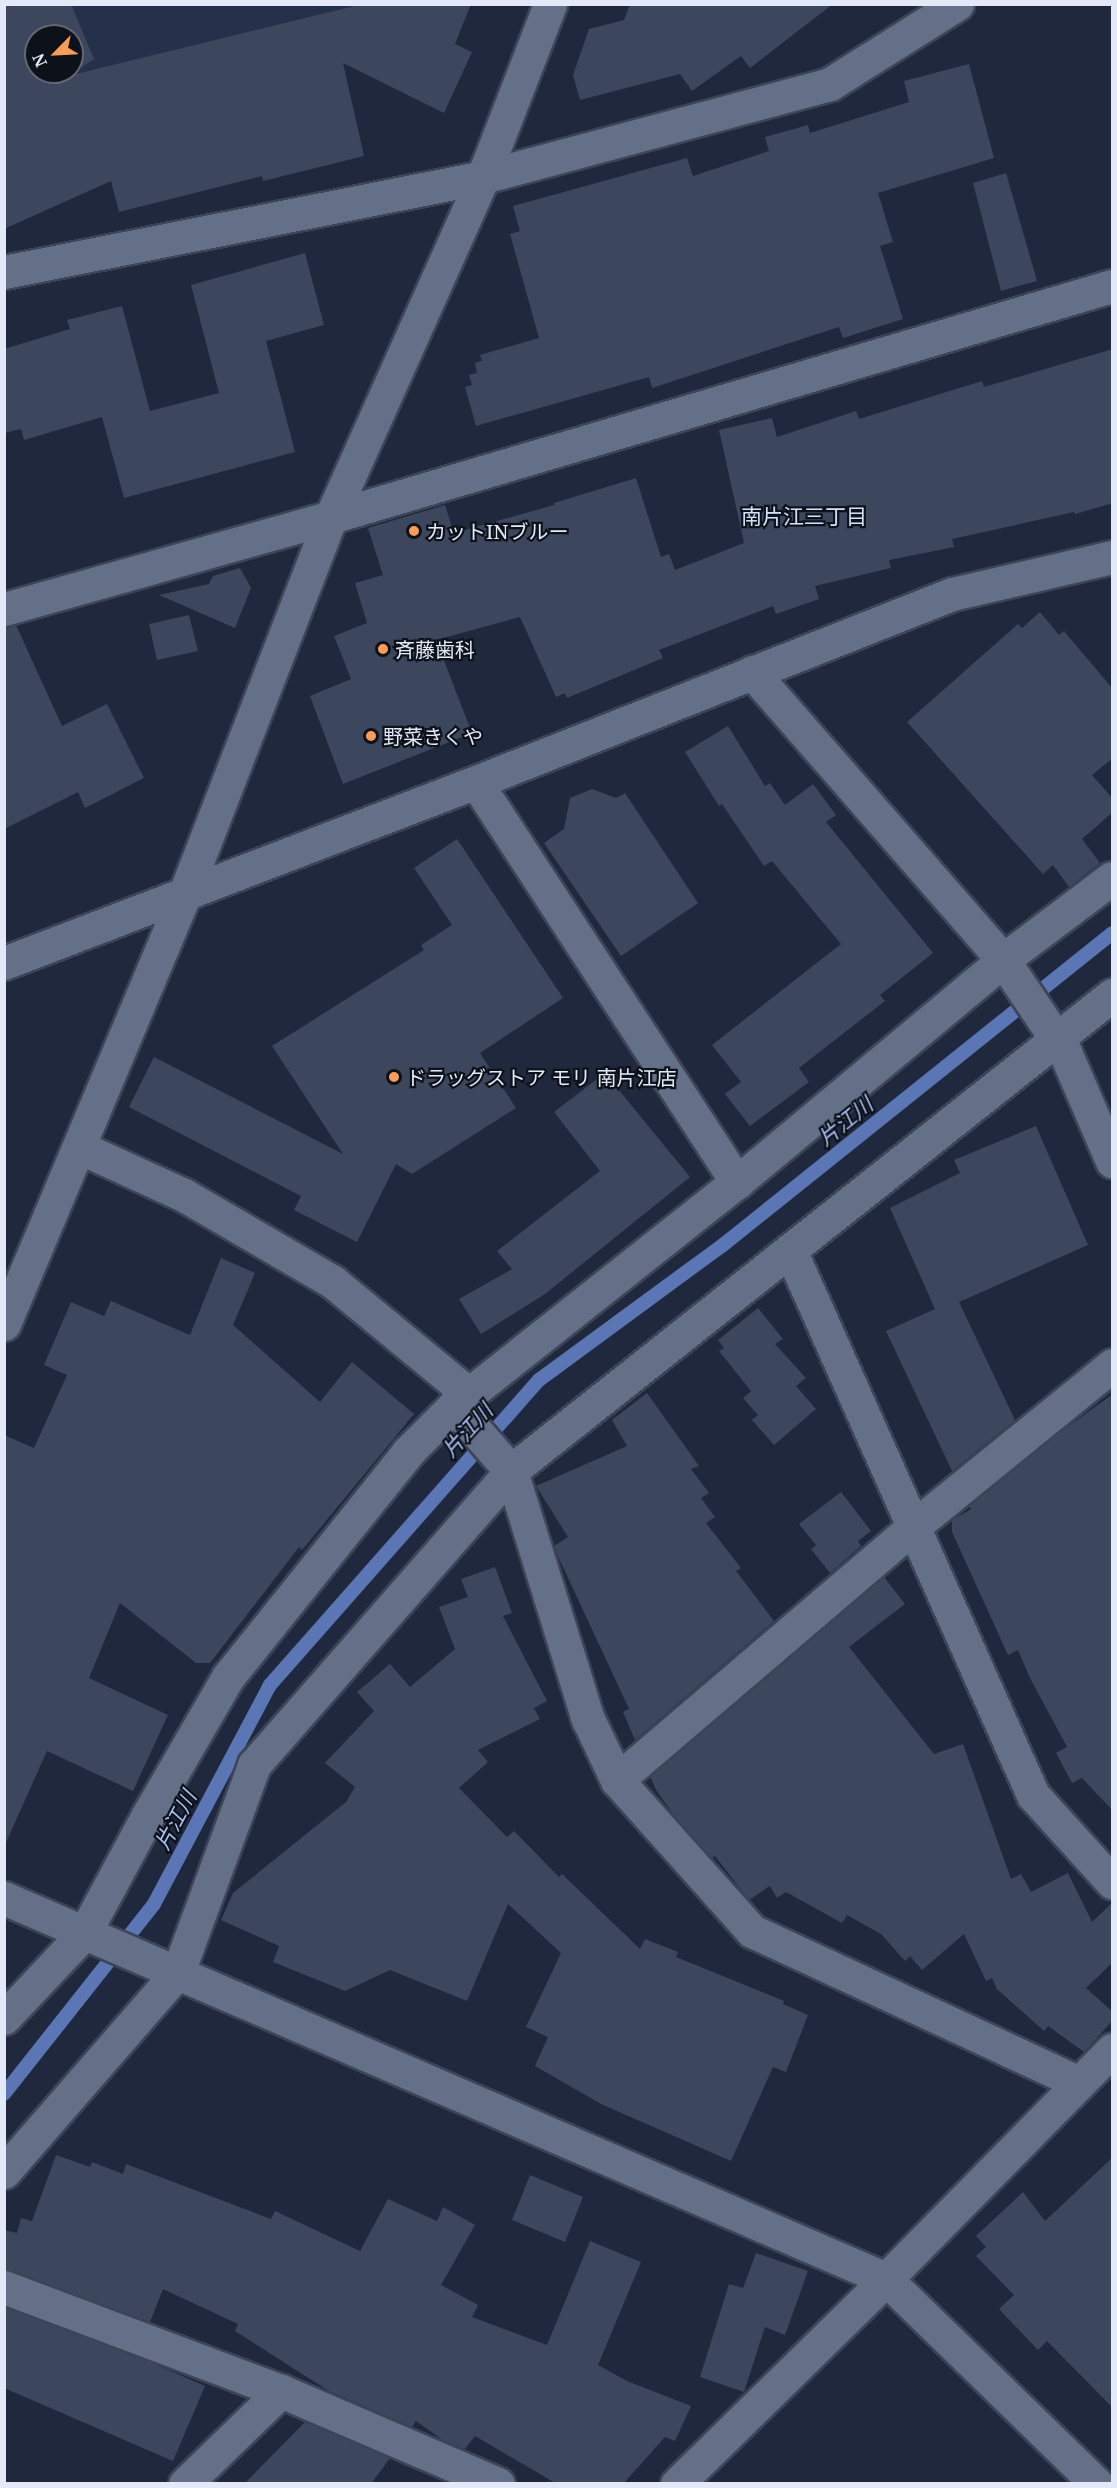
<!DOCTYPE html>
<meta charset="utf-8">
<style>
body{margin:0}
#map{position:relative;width:1117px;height:2488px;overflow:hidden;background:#1f283c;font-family:"Noto Serif","Noto Sans JP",serif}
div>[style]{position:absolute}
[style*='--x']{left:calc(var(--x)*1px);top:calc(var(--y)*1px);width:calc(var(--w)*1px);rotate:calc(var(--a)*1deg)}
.built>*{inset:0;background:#25314b}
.stream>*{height:14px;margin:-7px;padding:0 7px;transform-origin:7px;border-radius:7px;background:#5a76b5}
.building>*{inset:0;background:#3c475d}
.roads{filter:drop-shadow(2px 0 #3d4456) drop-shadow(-2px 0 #3d4456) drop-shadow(0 2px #3d4456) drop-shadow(0 -2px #3d4456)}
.minor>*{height:33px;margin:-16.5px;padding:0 16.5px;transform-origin:16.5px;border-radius:16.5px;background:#647088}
.dots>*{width:16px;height:16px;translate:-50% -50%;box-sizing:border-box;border:3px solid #0d111a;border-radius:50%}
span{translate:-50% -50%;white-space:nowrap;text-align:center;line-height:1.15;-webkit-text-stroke:4.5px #0d111a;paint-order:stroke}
.poi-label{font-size:20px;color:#e3e9f7}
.left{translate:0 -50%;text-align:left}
.neighbourhood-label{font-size:21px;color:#d3e0fb}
.water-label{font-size:21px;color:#a7c0f4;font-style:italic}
.frame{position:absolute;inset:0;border:6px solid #e3e9f7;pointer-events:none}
.north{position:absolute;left:24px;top:24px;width:60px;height:60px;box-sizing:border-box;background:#0d111a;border:2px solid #636772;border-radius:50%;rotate:246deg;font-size:16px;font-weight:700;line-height:24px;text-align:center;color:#e3e9f7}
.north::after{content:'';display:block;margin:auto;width:21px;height:27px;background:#fd9d55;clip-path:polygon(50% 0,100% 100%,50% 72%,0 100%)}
</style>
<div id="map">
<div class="built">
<div style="clip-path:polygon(25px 5px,359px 5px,348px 24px,70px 95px,59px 72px,72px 72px,72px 36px)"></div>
</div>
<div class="stream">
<div style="--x:4;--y:2094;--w:242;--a:-51.7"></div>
<div style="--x:154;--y:1904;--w:248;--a:-62.1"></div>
<div style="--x:270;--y:1685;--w:407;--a:-48.6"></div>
<div style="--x:539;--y:1380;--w:228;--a:-36.3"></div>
<div style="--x:723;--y:1245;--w:499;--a:-38.7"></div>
</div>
<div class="building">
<div style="clip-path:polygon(evenodd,4px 4px,71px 4px,94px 59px,68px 76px,363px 4px,471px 4px,455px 44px,472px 52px,444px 113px,343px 63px,364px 156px,263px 181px,262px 176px,119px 212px,111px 181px,4px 229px,4px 4px,36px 36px,72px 36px,72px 72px,36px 72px,36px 36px)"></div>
<div style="clip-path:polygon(630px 4px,833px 4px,750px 68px,741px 56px,692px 91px,680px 74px,580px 100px,573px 75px,589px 29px,624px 20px)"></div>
<div style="clip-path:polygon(969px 64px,994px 158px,878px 193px,893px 242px,880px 246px,903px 319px,843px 338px,839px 327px,652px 388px,649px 377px,476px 426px,465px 387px,472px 385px,469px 375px,477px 373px,475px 363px,482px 361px,480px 355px,539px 338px,510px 234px,520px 231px,513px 206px,687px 158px,693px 176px,769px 151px,765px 137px,808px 125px,810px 133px,909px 102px,904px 81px)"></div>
<div style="clip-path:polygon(1006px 173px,1037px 281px,1001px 291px,973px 183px)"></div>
<div style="clip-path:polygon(305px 253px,324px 325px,266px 341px,295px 452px,124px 498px,102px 417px,24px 440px,21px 429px,4px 433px,4px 349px,70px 329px,67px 320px,122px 306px,150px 411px,219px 393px,191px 285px)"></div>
<div style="clip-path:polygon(1113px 349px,1113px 503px,1075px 514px,1074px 512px,952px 539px,954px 547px,889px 560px,891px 568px,815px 586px,819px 599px,776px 614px,773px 606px,659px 650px,663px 658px,567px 698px,565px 693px,556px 697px,520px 617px,436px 640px,472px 733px,343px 784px,310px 696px,351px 679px,334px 636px,367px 623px,355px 583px,383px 575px,368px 528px,445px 505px,454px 533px,554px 505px,554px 503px,636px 478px,661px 557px,669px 554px,675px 570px,744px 543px,719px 430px,772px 418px,777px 437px,856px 411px,859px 419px,982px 381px,984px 387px)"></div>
<div style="clip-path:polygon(240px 568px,251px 588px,235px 628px,159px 595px,209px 584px,213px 576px)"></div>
<div style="clip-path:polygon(1040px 612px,1059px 635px,1064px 631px,1113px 689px,1113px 758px,1092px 775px,1113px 799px,1113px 812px,1082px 839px,1100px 863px,1069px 887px,1053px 865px,1043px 874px,907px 722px,1018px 624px,1022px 628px)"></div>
<div style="clip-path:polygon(189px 615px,198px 651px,157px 660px,149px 624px)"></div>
<div style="clip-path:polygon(16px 625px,62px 726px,107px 704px,144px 778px,85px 808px,78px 792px,4px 829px,4px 627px)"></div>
<div style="clip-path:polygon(728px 726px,765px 786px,770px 783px,785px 805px,813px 784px,836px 815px,826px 822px,933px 953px,880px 995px,885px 1001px,799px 1068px,809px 1082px,750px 1126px,725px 1094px,741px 1082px,712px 1045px,841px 944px,772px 861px,764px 866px,722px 804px,719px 806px,685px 752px)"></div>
<div style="clip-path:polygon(592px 789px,616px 798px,625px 793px,698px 903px,621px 956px,544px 843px,564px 829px,570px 798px)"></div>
<div style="clip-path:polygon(457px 839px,563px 998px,480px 1053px,516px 1108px,412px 1174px,396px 1164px,357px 1242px,294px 1210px,301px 1196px,129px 1107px,154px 1057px,343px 1154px,272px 1046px,424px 950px,421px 945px,452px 925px,414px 868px)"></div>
<div style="clip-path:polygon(605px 1073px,690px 1177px,545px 1294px,481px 1334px,459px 1299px,512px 1269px,497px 1251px,600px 1171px,554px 1112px)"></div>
<div style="clip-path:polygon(1036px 1126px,1088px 1245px,959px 1302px,1015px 1420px,952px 1471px,886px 1331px,935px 1309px,890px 1208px,960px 1173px,954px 1160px)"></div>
<div style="clip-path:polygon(221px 1258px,255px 1273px,233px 1325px,320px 1402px,352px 1362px,414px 1414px,302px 1550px,299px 1547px,210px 1663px,196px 1663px,120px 1603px,89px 1678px,168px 1715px,133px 1791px,47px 1751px,4px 1847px,4px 1435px,34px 1448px,67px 1375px,44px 1365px,71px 1302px,104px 1316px,111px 1301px,190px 1335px)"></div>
<div style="clip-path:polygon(758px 1308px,783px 1339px,775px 1344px,806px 1378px,796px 1386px,816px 1409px,774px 1445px,752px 1420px,758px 1415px,743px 1398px,751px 1391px,719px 1351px,724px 1348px,718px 1340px)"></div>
<div style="clip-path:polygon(647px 1393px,699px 1466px,691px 1469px,709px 1493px,701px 1498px,715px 1517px,706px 1523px,741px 1568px,736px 1571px,774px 1621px,635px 1740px,623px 1712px,629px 1709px,556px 1552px,554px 1546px,568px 1537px,536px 1486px,627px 1446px,612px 1420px)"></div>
<div style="clip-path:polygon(1113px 1394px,1113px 1811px,1082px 1778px,1072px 1783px,1056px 1753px,1067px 1747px,1030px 1678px,1018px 1650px,1008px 1655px,952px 1532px,952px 1520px,971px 1509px,969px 1506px,1048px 1441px)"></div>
<div style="clip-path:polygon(841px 1492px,871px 1531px,858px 1541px,861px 1546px,830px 1573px,811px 1549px,816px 1545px,799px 1524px)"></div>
<div style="clip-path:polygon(495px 1567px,512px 1613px,503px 1616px,547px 1701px,534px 1708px,540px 1719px,478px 1750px,488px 1762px,459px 1788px,507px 1837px,514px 1831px,559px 1877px,562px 1874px,640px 1949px,645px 1939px,678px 1952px,676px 1957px,784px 2001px,783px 2004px,808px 2015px,786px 2072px,773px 2067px,731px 2161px,601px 2104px,535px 2066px,548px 2037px,526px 2027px,561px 1953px,508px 1904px,467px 2001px,390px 1970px,345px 1991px,273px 1962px,279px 1946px,221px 1920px,233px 1893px,346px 1802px,355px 1787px,325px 1763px,374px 1711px,357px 1692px,390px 1664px,410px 1687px,455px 1649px,439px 1607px,468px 1597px,461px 1579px)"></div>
<div style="clip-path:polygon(884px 1577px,905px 1604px,849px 1647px,934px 1754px,963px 1744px,1011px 1879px,1021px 1874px,1031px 1892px,1068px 1873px,1092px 1922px,1113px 1902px,1113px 1962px,1086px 1988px,1113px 2012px,1113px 2020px,1084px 2052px,1048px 2026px,1044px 2031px,997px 1989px,992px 1978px,986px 1981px,964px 1934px,922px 1970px,910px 1956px,905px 1961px,881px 1934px,847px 1915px,842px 1923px,786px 1892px,777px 1898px,770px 1886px,749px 1900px,715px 1856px,712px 1858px,679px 1822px,656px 1790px,650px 1776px)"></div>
<div style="clip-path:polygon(56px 2155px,90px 2167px,92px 2162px,123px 2174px,126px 2164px,271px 2219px,275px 2211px,360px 2251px,388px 2199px,437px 2221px,443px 2207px,475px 2225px,441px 2285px,478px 2305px,472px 2317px,547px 2345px,590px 2241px,641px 2262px,598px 2365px,627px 2381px,691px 2406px,675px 2441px,665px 2437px,623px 2484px,557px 2484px,475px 2436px,465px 2449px,444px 2441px,416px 2421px,412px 2427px,329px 2391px,235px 2331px,238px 2324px,163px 2289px,150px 2322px,4px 2269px,4px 2230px,17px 2233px,21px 2218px,32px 2221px)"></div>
<div style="clip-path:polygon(1113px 2157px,1113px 2408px,1047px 2341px,1038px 2350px,999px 2309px,1014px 2295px,976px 2256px,986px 2247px,976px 2236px,1023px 2192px,1045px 2221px)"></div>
<div style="clip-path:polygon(530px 2175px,583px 2197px,565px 2242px,512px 2220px)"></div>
<div style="clip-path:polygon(756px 2253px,808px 2271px,785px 2335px,765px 2327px,744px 2392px,700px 2377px,729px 2284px,743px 2288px)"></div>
<div style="clip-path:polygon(4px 2307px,141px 2358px,205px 2386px,173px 2461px,4px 2388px)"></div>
<div style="clip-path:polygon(305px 2422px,390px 2458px,371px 2484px,244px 2484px)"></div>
</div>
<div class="roads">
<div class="minor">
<div style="--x:4;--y:272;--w:488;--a:-11.2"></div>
<div style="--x:483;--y:177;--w:359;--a:-15"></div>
<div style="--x:830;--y:84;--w:150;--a:-32.2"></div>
<div style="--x:4;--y:609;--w:340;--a:-15.7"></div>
<div style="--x:331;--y:517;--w:814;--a:-16.48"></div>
<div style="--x:752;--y:672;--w:382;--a:48.9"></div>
<div style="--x:1003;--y:960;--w:111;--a:56"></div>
<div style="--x:1065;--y:1052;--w:119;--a:66.7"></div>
<div style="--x:476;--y:782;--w:478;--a:56.9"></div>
<div style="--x:4;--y:963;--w:506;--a:-20.98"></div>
<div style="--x:476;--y:782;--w:512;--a:-21.55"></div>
<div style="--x:952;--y:594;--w:164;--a:-13"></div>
<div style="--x:79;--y:1147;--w:115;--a:24.6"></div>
<div style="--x:184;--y:1195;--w:173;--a:30.3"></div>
<div style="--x:333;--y:1282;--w:176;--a:39.5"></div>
<div style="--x:790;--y:1250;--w:597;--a:65.97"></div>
<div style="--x:1033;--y:1795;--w:118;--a:47.8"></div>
<div style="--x:4;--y:1324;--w:467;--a:-67.2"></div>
<div style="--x:185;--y:893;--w:403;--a:-68.8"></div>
<div style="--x:331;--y:517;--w:372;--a:-65.9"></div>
<div style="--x:483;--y:177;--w:186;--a:-68.8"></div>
<div style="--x:454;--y:1406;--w:86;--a:48.8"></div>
<div style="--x:511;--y:1471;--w:260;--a:72.8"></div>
<div style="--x:588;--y:1719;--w:68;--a:64.6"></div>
<div style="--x:617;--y:1780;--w:203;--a:48.2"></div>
<div style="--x:752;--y:1931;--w:359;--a:24.9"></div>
<div style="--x:617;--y:1780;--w:389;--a:-40.5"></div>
<div style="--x:913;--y:1527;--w:257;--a:-39.1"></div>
<div style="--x:4;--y:1898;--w:961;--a:23.36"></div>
<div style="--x:886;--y:2279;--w:294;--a:44.2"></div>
<div style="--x:4;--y:2018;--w:118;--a:-46.7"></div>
<div style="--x:85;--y:1932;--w:133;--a:-61.7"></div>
<div style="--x:148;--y:1815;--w:160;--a:-59.9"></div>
<div style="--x:228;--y:1677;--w:288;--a:-51.3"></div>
<div style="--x:408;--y:1452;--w:65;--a:-45"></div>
<div style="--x:454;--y:1406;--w:361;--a:-38.4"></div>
<div style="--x:737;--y:1182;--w:346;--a:-39.8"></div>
<div style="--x:1003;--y:960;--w:136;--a:-37"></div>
<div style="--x:4;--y:2172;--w:265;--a:-49"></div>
<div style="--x:178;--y:1972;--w:221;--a:-69.8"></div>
<div style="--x:254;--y:1765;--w:390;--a:-48.8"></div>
<div style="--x:511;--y:1471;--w:767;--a:-38.38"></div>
<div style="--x:4;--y:2287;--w:296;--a:20.6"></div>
<div style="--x:281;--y:2391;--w:236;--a:23.2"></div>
<div style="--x:185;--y:2484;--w:134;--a:-44.1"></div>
<div style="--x:677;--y:2484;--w:293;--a:-44.4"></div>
<div style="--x:886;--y:2279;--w:322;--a:-45.4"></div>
</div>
</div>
<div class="dots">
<div style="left:414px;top:531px;background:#fd9d55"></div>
<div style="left:383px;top:649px;background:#fd9d55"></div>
<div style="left:371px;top:736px;background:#fd9d55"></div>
<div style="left:394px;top:1077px;background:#fd9d55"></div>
</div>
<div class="poi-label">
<span class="left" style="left:426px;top:531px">カットINブルー</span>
<span class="left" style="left:395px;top:649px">斉藤歯科</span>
<span class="left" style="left:383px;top:736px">野菜きくや</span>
<span class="left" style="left:406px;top:1077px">ドラッグストア モリ 南片江店</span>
</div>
<div class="neighbourhood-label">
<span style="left:804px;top:516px">南片江三丁目</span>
</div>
<div class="water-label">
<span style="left:845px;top:1121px;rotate:-39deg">片江川</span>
<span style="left:467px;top:1430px;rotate:-48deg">片江川</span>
<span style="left:175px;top:1820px;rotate:-62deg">片江川</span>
</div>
<div class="frame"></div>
<div class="north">N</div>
</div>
